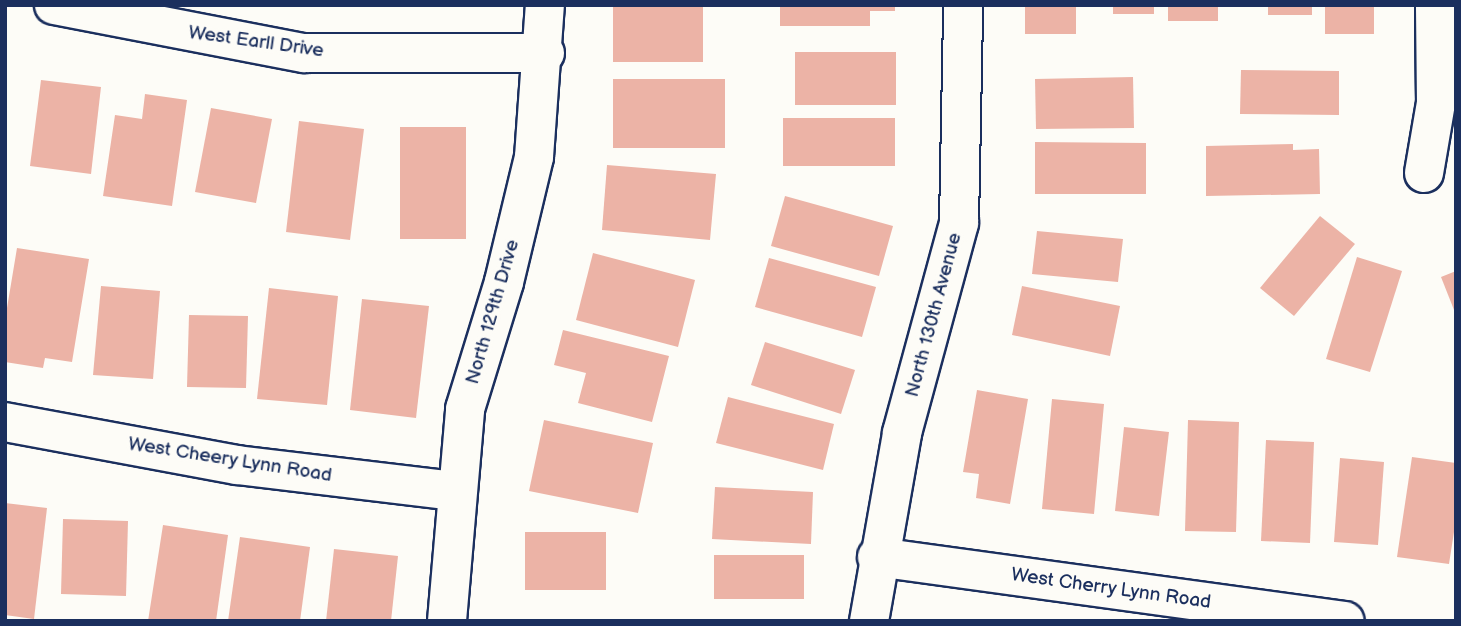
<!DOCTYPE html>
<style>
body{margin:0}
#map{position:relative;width:1461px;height:626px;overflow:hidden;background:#fdfcf7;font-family:"Balsamiq Sans",sans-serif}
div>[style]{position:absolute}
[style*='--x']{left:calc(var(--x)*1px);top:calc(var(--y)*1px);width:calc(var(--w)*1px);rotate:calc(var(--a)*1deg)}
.building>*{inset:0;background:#ecb3a6}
.roads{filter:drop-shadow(2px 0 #1b2f5e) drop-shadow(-2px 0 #1b2f5e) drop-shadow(0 2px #1b2f5e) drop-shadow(0 -2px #1b2f5e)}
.minor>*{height:38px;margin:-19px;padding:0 19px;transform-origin:19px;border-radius:19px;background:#fdfcf7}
span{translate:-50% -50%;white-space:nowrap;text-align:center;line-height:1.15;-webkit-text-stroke:7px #fdfcf7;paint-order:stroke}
.street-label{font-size:19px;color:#1b2f5e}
.frame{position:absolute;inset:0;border:7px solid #1b2f5e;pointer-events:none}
</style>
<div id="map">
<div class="building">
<div style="clip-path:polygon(613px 5px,703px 5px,703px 62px,613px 62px)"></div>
<div style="clip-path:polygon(780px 5px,895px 5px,895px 11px,870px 11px,870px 26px,780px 26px)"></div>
<div style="clip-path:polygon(1025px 5px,1076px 5px,1076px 34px,1025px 34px)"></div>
<div style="clip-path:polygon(1113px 5px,1154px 5px,1154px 14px,1113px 14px)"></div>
<div style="clip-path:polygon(1168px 5px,1218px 5px,1218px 21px,1168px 21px)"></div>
<div style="clip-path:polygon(1268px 5px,1312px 5px,1312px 15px,1268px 15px)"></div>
<div style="clip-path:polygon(1325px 5px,1374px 5px,1374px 34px,1325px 34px)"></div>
<div style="clip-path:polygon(795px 52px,896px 52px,896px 105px,795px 105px)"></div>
<div style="clip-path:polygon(1241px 70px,1339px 71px,1339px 115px,1240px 114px)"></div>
<div style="clip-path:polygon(1133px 77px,1134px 128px,1036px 129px,1035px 79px)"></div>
<div style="clip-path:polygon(613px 79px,725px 79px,725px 148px,613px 148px)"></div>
<div style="clip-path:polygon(41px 80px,101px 87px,91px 174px,30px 166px)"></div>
<div style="clip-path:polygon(145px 94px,187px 100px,172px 206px,103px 196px,115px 115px,142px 119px)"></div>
<div style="clip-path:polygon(211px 108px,272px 119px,256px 203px,195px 192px)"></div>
<div style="clip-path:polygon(783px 118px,895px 118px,895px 166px,783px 166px)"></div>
<div style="clip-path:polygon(299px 121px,364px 129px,350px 240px,286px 232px)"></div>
<div style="clip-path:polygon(400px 127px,466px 127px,466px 239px,400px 239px)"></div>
<div style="clip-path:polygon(1035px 142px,1146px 143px,1146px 194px,1035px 194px)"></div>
<div style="clip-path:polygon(1293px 144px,1293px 150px,1319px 149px,1320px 194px,1206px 196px,1206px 146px)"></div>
<div style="clip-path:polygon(607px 165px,716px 174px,710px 240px,602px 230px)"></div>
<div style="clip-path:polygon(785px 196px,893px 226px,879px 276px,771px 246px)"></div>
<div style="clip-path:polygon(1320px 216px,1355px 244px,1294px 316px,1260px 288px)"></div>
<div style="clip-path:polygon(1037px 231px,1123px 239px,1118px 282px,1032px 274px)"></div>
<div style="clip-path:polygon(17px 248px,89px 259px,72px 362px,45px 358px,43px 368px,5px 362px,5px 320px)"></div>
<div style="clip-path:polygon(593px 253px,695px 280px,678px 347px,576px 320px)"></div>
<div style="clip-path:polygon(1357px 257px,1402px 271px,1370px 372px,1326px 359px)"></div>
<div style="clip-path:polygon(769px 258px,876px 287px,862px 337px,755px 307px)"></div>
<div style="clip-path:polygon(1456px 271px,1456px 315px,1441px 277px)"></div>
<div style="clip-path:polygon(101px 286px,160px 291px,153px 379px,93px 375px)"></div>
<div style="clip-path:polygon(1022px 286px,1120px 306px,1110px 356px,1012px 335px)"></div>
<div style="clip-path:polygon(269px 288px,338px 296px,327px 405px,257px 399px)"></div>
<div style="clip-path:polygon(362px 299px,429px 306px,416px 418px,350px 410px)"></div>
<div style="clip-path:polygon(189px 315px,248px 316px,246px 388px,187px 387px)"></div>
<div style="clip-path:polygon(563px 330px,669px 356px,652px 422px,578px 403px,586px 373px,554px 365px)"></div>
<div style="clip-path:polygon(765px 342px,855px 370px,841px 414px,751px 385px)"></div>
<div style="clip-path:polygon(977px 390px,1028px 399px,1010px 504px,976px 498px,979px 474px,963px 472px)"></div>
<div style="clip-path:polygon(728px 397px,834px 424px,823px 470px,716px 443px)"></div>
<div style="clip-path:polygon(1052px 399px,1104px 404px,1094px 514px,1042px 509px)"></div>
<div style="clip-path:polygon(544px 420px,653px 443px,638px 513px,529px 491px)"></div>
<div style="clip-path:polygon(1188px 420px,1239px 422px,1236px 532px,1185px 531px)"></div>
<div style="clip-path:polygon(1124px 427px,1169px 432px,1159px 516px,1115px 511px)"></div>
<div style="clip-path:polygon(1266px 440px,1314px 442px,1310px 543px,1261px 541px)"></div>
<div style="clip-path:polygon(1412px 457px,1456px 463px,1456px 519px,1449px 564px,1397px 557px)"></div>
<div style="clip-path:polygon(1340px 458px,1384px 462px,1378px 545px,1334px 542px)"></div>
<div style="clip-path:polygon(715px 487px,813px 492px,811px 544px,712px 539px)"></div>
<div style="clip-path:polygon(5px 503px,47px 508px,34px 619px,5px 615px)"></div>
<div style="clip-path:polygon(63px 519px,128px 521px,126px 596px,61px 594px)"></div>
<div style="clip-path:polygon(163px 525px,228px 535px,216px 621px,148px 621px)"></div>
<div style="clip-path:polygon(525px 532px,606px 532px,606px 590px,525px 590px)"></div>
<div style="clip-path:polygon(240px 537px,310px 547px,300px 621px,228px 621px)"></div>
<div style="clip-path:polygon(334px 549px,398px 556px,391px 621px,326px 621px)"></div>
<div style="clip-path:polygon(714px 555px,804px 555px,804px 599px,714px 599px)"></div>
</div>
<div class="roads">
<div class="minor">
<div style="--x:54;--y:5;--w:255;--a:10.9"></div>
<div style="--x:304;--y:53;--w:241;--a:0"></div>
<div style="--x:1424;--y:173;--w:71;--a:-80.3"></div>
<div style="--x:1436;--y:103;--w:98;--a:-90.6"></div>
<div style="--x:5;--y:422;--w:236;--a:10.5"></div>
<div style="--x:237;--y:465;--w:220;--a:6.8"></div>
<div style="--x:877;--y:557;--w:472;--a:7.8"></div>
<div style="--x:447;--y:621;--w:213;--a:-85.1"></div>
<div style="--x:465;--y:409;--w:133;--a:-72.9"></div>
<div style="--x:504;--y:282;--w:129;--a:-76.5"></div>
<div style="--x:534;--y:157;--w:152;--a:-85.9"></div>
<div style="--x:869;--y:621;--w:191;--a:-80"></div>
<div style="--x:902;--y:433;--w:218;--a:-74.8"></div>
<div style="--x:959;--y:223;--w:218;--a:-88.9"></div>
</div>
</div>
<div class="street-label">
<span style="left:256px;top:42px;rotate:8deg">West Earll Drive</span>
<span style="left:493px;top:312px;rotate:-74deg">North 129th Drive</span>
<span style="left:934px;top:315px;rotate:-75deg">North 130th Avenue</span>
<span style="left:230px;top:460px;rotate:9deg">West Cheery Lynn Road</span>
<span style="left:1111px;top:589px;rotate:8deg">West Cherry Lynn Road</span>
</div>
<div class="frame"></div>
</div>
